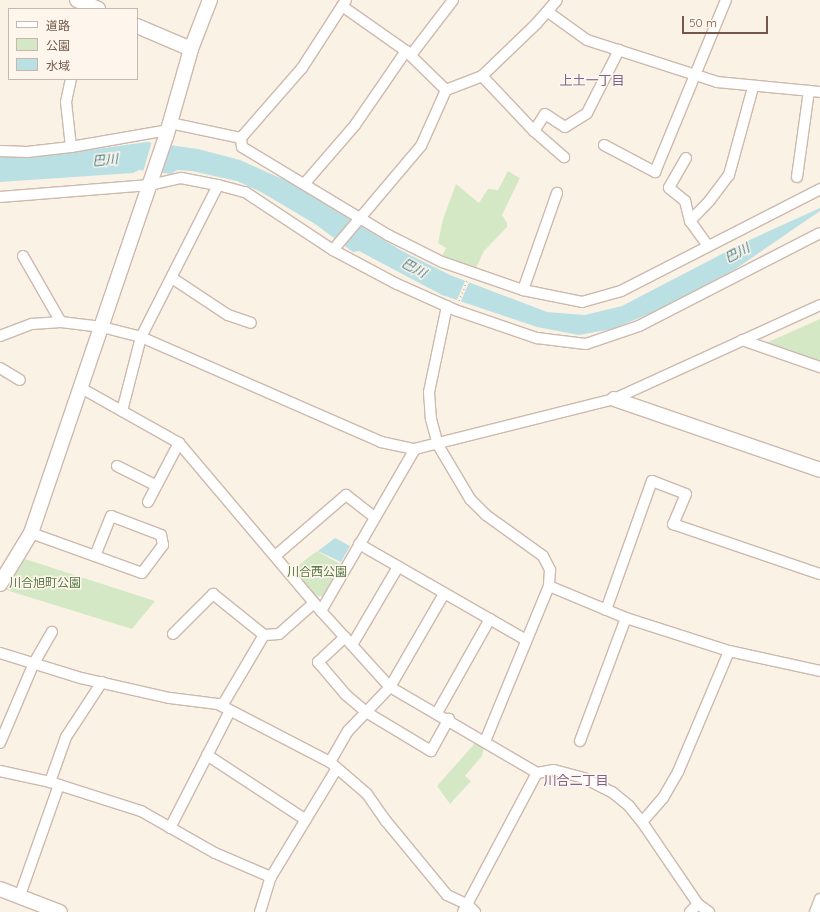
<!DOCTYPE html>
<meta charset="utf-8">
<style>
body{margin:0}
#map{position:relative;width:820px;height:912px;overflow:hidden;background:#fbf2e6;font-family:Quicksand,"Noto Sans JP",sans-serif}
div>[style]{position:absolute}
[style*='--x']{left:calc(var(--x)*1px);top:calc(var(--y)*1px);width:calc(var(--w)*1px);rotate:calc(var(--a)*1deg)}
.green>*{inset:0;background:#d5e8c5}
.water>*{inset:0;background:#bbe0e4}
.pier>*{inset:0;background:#fbf2e6}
.path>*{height:2px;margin-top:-1px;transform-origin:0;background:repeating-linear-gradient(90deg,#d5b3a2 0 1px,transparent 0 4px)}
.roads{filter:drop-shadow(1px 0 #cdb9ad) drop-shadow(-1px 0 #cdb9ad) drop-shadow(0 1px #cdb9ad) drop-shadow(0 -1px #cdb9ad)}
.street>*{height:10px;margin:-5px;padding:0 5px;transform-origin:5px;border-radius:5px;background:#fff}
.secondary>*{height:14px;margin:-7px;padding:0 7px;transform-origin:7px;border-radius:7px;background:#fff}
span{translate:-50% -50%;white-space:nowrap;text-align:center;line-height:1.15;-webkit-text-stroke:3px #fef6ec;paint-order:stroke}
.park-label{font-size:12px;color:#567844}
.neighbourhood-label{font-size:13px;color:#7e6390}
.water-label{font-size:13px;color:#43787f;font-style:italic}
.legend{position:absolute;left:8px;top:8px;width:130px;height:72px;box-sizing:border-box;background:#fef6ec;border:1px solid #c7b7ac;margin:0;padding:5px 7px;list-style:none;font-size:12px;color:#74584c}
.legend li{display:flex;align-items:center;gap:8px;height:20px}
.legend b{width:20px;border:1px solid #c7b7ac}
.scale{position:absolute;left:682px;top:16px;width:86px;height:18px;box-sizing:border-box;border:2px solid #74584c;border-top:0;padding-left:5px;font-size:12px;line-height:14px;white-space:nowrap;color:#74584c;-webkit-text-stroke:3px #fef6ec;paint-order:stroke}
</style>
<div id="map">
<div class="green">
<div style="clip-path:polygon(508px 171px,520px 178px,502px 215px,507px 223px,507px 227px,484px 251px,476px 268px,441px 258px,446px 248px,438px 243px,443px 219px,456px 184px,479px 203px,488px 189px,498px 190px)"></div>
<div style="clip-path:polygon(820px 319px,820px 363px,767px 346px,766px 343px)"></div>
<div style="clip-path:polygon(317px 551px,340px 564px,323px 596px,315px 597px,292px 570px)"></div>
<div style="clip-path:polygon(25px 559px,155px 601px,132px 629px,6px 590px)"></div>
<div style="clip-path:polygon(476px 742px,484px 748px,482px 756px,465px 776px,471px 781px,450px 804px,437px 786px)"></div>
</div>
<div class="water">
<div style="clip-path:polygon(147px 142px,198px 149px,240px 160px,287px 181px,402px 251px,450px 275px,547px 312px,585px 315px,622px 306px,743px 243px,820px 208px,820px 211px,734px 270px,654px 312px,612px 329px,579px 335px,537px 327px,442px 295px,359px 251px,353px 252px,315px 224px,261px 192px,237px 181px,192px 171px,177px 170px,171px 174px,139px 170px,133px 173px,0 182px,0 156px,46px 156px)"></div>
<div style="clip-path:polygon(335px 538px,350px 546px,341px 562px,318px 551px)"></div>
</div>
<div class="pier">
<div style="clip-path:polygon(152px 141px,171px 144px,161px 174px,143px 172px)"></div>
<div style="clip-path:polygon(466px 279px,470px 280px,460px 303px,456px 302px)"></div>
</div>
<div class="path">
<div style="--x:459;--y:301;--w:22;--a:-68"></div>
</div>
<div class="roads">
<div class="street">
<div style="--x:346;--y:0;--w:81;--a:122.9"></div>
<div style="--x:302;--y:68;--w:93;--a:131.1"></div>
<div style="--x:241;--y:138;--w:9;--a:84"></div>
<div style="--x:242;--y:147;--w:170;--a:31.1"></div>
<div style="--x:388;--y:235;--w:60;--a:26.6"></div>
<div style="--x:442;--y:262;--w:86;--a:19.1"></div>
<div style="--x:523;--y:290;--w:60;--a:11.5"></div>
<div style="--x:582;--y:302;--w:41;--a:-15.8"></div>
<div style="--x:621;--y:291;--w:224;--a:-27.1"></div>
<div style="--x:342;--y:6;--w:78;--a:35.1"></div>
<div style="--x:406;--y:51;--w:56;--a:44.3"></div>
<div style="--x:548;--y:12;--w:48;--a:35.7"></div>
<div style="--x:587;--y:40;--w:137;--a:17.9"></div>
<div style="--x:717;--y:82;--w:103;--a:5.5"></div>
<div style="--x:411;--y:55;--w:69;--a:-52.6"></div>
<div style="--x:482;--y:76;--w:76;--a:46.6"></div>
<div style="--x:534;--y:131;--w:40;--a:41"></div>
<div style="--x:170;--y:123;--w:73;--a:11.9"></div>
<div style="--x:534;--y:131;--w:20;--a:-57"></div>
<div style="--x:545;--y:114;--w:24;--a:33"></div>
<div style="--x:565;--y:127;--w:26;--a:-32"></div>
<div style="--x:587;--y:113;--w:71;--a:-63.1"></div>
<div style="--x:604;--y:145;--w:58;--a:27.9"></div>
<div style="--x:655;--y:172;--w:186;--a:-67.6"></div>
<div style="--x:71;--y:147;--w:45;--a:-96.3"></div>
<div style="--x:66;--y:102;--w:24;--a:-78"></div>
<div style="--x:0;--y:151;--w:27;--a:2"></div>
<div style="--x:27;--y:152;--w:44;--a:-6.5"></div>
<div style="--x:71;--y:147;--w:98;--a:-9.9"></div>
<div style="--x:686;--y:158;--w:34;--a:120"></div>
<div style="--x:669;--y:188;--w:21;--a:39"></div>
<div style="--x:685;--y:201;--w:21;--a:76"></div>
<div style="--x:690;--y:221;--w:31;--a:54"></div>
<div style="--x:797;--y:177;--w:87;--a:-82.1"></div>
<div style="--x:305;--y:183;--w:77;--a:-49.2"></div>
<div style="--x:355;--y:125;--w:90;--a:-55.4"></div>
<div style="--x:0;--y:197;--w:150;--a:-4.6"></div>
<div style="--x:150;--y:185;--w:32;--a:-13"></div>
<div style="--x:181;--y:178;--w:38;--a:11"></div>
<div style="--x:218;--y:185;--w:28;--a:15"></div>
<div style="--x:245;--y:192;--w:105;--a:33.4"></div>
<div style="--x:333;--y:250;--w:72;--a:28"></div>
<div style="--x:397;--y:284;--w:64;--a:24.1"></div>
<div style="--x:455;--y:310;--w:87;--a:18.9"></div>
<div style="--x:537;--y:338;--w:49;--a:7"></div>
<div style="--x:586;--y:344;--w:56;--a:-18.8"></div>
<div style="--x:639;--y:326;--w:203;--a:-27.2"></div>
<div style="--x:690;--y:221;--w:29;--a:-46"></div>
<div style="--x:710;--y:200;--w:31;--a:-53"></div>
<div style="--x:729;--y:175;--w:91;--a:-74.7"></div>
<div style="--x:333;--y:250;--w:136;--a:-49.8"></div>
<div style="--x:421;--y:146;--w:61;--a:-65.9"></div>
<div style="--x:446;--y:90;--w:39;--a:-21"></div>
<div style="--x:482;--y:76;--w:76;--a:-43.9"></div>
<div style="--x:537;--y:23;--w:30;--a:-49"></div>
<div style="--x:23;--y:256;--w:76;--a:60.1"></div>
<div style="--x:172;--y:278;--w:67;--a:33.5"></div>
<div style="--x:228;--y:315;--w:24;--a:19"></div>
<div style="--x:523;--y:290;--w:103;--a:-70.7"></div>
<div style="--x:447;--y:306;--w:88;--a:101.8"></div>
<div style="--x:429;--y:392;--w:27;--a:86"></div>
<div style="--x:431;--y:419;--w:27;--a:75"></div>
<div style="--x:438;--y:445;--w:63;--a:59.3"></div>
<div style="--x:470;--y:499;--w:23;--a:45"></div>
<div style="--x:486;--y:515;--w:70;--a:35.7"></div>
<div style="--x:543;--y:556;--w:16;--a:63"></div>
<div style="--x:550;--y:570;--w:16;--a:94"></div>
<div style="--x:549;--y:586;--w:168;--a:112.4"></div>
<div style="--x:0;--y:336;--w:34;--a:-21"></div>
<div style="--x:32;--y:324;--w:29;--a:-4"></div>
<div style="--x:61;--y:322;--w:41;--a:7"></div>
<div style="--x:102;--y:327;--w:40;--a:14.4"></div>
<div style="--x:141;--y:337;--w:262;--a:23.6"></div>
<div style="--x:381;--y:442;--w:35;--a:12"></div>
<div style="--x:415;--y:449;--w:205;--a:-14.1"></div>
<div style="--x:614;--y:399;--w:226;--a:-24.5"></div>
<div style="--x:742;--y:340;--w:83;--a:19.1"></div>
<div style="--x:0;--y:368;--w:23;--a:31"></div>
<div style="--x:81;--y:388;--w:112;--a:29.3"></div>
<div style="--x:179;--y:443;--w:220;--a:49.8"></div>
<div style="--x:321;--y:611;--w:103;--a:47.8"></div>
<div style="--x:390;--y:687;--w:170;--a:30.3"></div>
<div style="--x:537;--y:773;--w:17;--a:-10"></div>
<div style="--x:554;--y:770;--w:31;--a:15"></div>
<div style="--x:584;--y:778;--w:31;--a:27"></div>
<div style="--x:612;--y:792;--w:22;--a:39"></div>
<div style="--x:629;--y:806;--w:21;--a:51"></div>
<div style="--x:642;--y:822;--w:99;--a:55.7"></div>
<div style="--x:698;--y:904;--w:14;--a:36"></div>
<div style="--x:122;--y:411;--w:76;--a:-75.6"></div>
<div style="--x:141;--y:337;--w:170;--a:-63.1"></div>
<div style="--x:117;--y:466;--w:42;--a:26.6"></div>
<div style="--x:148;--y:502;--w:67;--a:-62.3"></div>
<div style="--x:31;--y:533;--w:68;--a:19.8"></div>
<div style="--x:95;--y:556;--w:50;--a:19.9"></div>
<div style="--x:142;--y:573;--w:35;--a:-53"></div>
<div style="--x:163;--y:545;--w:10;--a:-101"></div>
<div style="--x:161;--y:535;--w:53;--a:-159.2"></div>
<div style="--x:111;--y:516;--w:43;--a:111.8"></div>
<div style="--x:359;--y:544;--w:193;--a:29.9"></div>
<div style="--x:275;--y:556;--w:94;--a:-40.7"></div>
<div style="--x:346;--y:495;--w:36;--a:38"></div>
<div style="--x:549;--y:586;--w:83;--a:22.6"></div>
<div style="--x:626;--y:618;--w:108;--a:17.8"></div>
<div style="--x:729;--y:651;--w:93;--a:12.4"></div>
<div style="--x:606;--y:610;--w:137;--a:-70.4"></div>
<div style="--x:652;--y:481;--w:36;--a:21"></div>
<div style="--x:686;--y:494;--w:33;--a:113"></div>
<div style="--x:673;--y:524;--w:155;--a:18.8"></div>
<div style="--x:321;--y:611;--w:187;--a:-59.9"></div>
<div style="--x:173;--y:634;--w:57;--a:-45"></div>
<div style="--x:213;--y:594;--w:65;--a:38.8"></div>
<div style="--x:264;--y:635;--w:15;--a:-4"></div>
<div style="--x:279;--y:634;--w:47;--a:-41.5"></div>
<div style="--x:345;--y:637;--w:37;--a:137"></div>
<div style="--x:318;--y:662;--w:43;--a:49.7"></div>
<div style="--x:346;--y:695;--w:26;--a:40"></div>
<div style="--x:366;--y:712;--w:76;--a:31"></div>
<div style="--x:431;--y:751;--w:37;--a:-61"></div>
<div style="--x:352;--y:645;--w:91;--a:-59.5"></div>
<div style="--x:0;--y:653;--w:85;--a:17.2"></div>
<div style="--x:81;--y:678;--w:91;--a:12.7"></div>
<div style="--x:170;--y:698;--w:48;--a:7.1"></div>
<div style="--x:218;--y:704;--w:126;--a:27.4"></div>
<div style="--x:330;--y:762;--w:49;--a:40.9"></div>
<div style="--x:367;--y:794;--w:33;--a:55"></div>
<div style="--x:386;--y:821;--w:96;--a:50.5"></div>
<div style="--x:447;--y:895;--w:23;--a:25"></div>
<div style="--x:468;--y:905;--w:10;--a:45"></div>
<div style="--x:102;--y:682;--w:66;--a:123.2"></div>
<div style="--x:66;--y:737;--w:48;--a:109.6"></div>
<div style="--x:50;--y:782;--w:96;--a:17.7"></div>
<div style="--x:141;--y:811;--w:85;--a:29.6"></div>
<div style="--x:215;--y:853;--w:61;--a:23.2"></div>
<div style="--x:271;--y:877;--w:127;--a:-58.8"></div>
<div style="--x:222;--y:706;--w:82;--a:-59.4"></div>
<div style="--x:437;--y:713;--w:108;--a:-60.6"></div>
<div style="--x:580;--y:741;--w:131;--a:-69.5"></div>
<div style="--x:0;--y:743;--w:87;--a:-67"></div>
<div style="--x:34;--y:663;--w:36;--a:-60"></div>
<div style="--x:207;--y:755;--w:118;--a:33.3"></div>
<div style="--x:330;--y:762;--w:36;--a:-60"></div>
<div style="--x:348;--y:731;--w:61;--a:-46.3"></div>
<div style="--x:390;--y:687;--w:108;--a:-59.9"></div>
<div style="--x:0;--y:771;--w:51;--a:12.4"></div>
<div style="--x:642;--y:822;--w:32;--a:-49"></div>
<div style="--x:663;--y:798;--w:30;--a:-60"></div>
<div style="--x:678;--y:772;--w:131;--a:-67.1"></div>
<div style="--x:170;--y:828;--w:131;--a:-62.9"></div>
<div style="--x:20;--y:895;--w:117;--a:-70.5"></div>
<div style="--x:260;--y:912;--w:37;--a:-73"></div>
<div style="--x:463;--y:912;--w:157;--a:-62"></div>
<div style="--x:690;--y:912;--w:11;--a:-45"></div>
<div style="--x:815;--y:912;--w:14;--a:-69"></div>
</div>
<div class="secondary">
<div style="--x:77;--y:0;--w:23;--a:23"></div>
<div style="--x:191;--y:49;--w:53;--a:-68.8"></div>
<div style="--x:614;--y:399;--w:218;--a:19"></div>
<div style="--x:0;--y:584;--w:60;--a:-58.7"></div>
<div style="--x:31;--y:533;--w:418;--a:-71.2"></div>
<div style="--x:166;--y:137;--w:91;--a:-74.1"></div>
<div style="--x:191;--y:49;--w:59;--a:-156.9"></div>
<div style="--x:0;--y:889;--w:64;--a:21"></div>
</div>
</div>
<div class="park-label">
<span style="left:317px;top:572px">川合西公園</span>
<span style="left:45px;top:583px">川合旭町公園</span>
</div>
<div class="neighbourhood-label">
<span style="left:592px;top:80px">上土一丁目</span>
<span style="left:576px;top:780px">川合二丁目</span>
</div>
<div class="water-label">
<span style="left:105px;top:160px;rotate:-6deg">巴川</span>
<span style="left:737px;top:253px;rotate:-28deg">巴川</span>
<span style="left:414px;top:268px;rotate:29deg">巴川</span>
</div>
<ul class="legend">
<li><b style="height:5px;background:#fff"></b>道路</li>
<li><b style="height:11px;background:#d5e8c5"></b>公園</li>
<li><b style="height:11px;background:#bbe0e4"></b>水域</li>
</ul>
<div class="scale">50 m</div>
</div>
